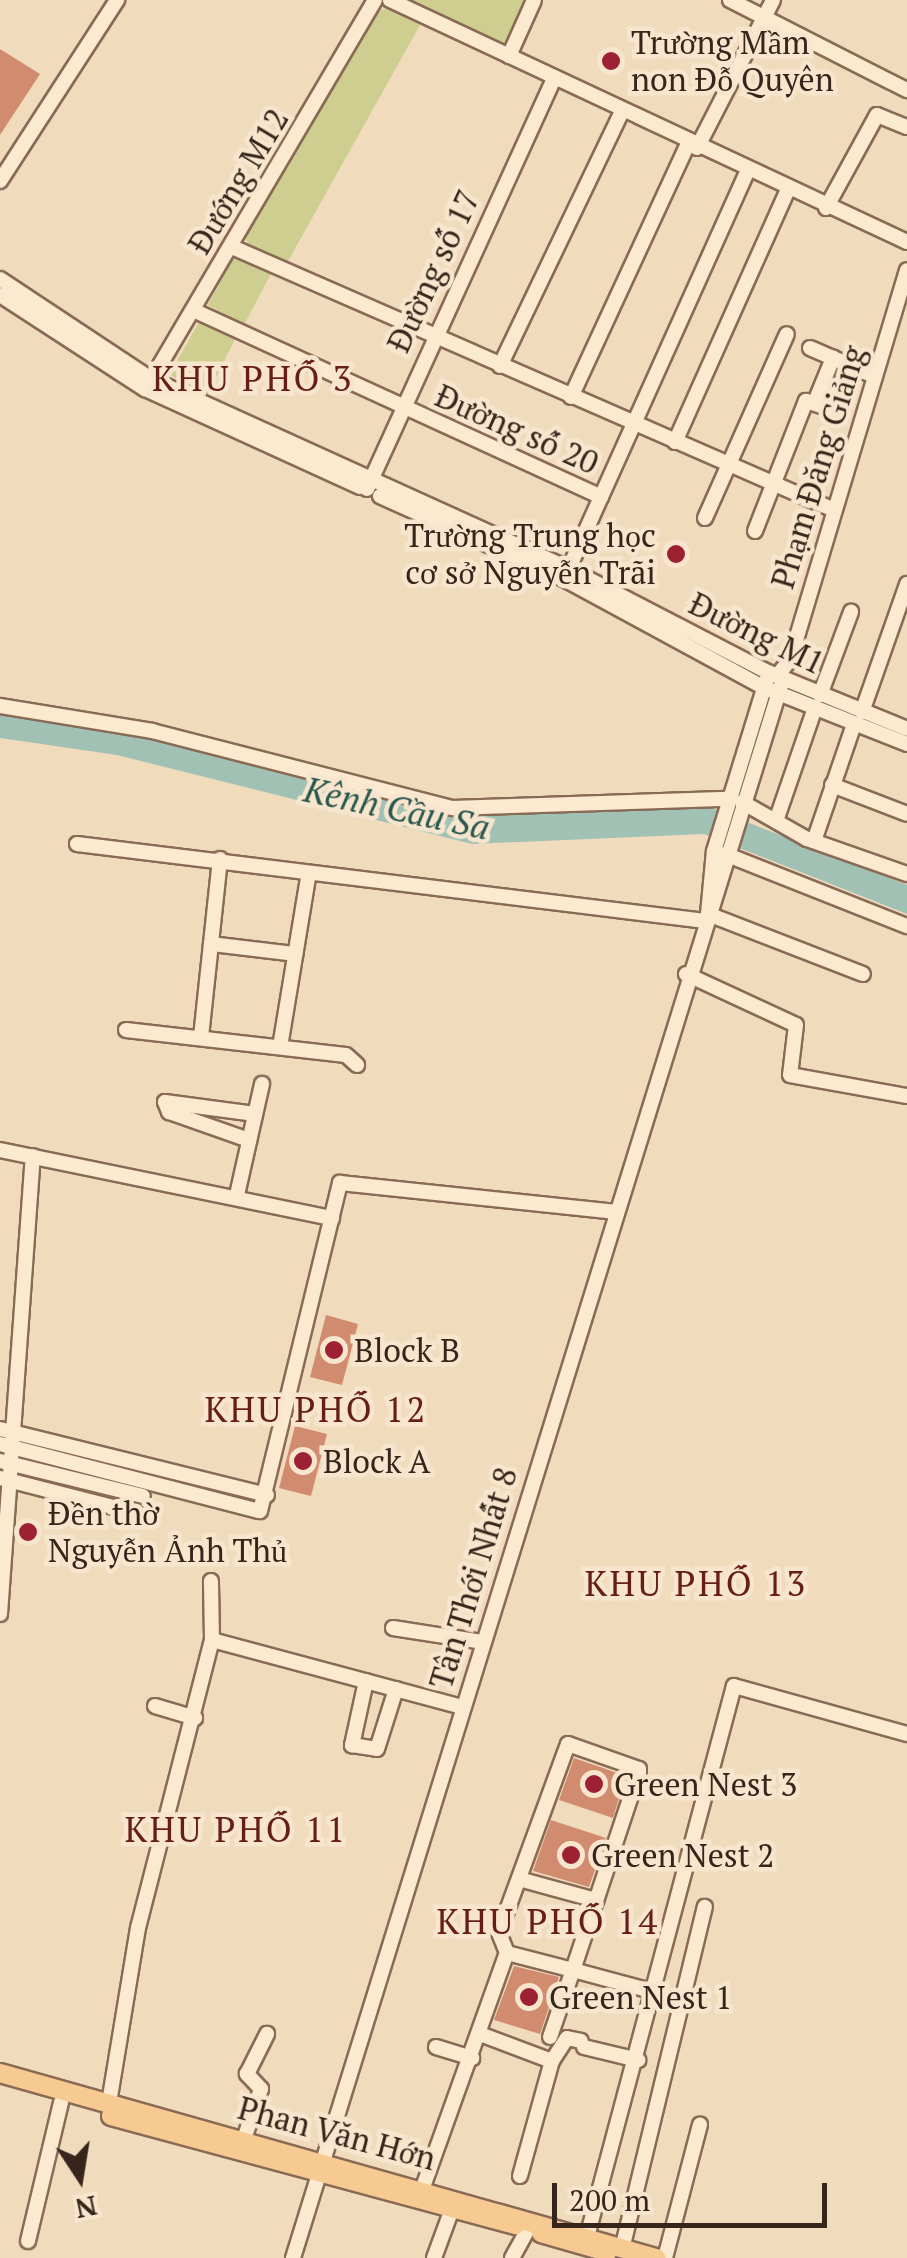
<!DOCTYPE html>
<meta charset="utf-8">
<style>
body{margin:0}
#map{position:relative;width:907px;height:2258px;overflow:hidden;background:#f0dbbd;font-family:"PT Serif",serif}
div>[style]{position:absolute}
[style*='--x']{left:calc(var(--x)*1px);top:calc(var(--y)*1px);width:calc(var(--w)*1px);rotate:calc(var(--a)*1deg)}
.green>*{inset:0;background:#cfce91}
.water>*{inset:0;background:#a1c1b4}
.building>*{inset:0;background:#d18c70}
.roads{filter:drop-shadow(2px 0 #896a55) drop-shadow(-2px 0 #896a55) drop-shadow(0 2px #896a55) drop-shadow(0 -2px #896a55)}
.minor>*{height:14px;margin:-7px;padding:0 7px;transform-origin:7px;border-radius:7px;background:#fbe9d0}
.major>*{height:18px;margin:-9px;padding:0 9px;transform-origin:9px;border-radius:9px;background:#f7ca91}
.dots>*{width:28px;height:28px;translate:-50% -50%;box-sizing:border-box;border:5px solid #f7e6cd;border-radius:50%}
span{translate:-50% -50%;white-space:nowrap;text-align:center;line-height:1.15;-webkit-text-stroke:9px #f7e6cd;paint-order:stroke}
.poi-label{font-size:32px;color:#37251b}
.left{translate:0 -50%;text-align:left}
.right{translate:-100% -50%;text-align:right}
.street-label{font-size:32px;color:#37251b}
.neighbourhood-label{font-size:35px;color:#671e17;letter-spacing:2.5px}
.water-label{font-size:35px;color:#29584f;font-style:italic}
.north{position:absolute;left:30px;top:2128px;width:100px;height:100px;-webkit-text-stroke:8px #f7e6cd;paint-order:stroke;rotate:168deg;font-size:28px;font-weight:700;line-height:40px;text-align:center;color:#37251b}
.north::after{content:'';display:block;margin:auto;width:35px;height:45px;background:#37251b;clip-path:polygon(50% 0,100% 100%,50% 72%,0 100%)}
.scale{position:absolute;left:552px;top:2183px;width:275px;height:45px;box-sizing:border-box;border:5px solid #37251b;border-top:0;padding-left:12px;font-size:30px;line-height:35px;white-space:nowrap;color:#37251b;-webkit-text-stroke:8px #f7e6cd;paint-order:stroke}
</style>
<div id="map">
<div class="green">
<div style="clip-path:polygon(408px 0,531px 0,505px 45px)"></div>
<div style="clip-path:polygon(389px 8px,420px 25px,287px 263px,248px 246px,245px 235px,378px 11px)"></div>
<div style="clip-path:polygon(233px 258px,272px 272px,244px 325px,208px 305px)"></div>
<div style="clip-path:polygon(199px 322px,236px 337px,205px 399px,170px 374px)"></div>
</div>
<div class="water">
<div style="clip-path:polygon(0 712px,102px 726px,459px 817px,696px 802px,907px 885px,907px 914px,704px 834px,472px 844px,117px 755px,0 738px)"></div>
</div>
<div class="building">
<div style="clip-path:polygon(0 49px,40px 74px,0 135px)"></div>
<div style="clip-path:polygon(326px 1315px,358px 1324px,342px 1385px,310px 1377px)"></div>
<div style="clip-path:polygon(295px 1426px,327px 1434px,311px 1496px,279px 1488px)"></div>
<div style="clip-path:polygon(574px 1758px,626px 1776px,613px 1818px,559px 1800px)"></div>
<div style="clip-path:polygon(551px 1820px,606px 1838px,589px 1887px,533px 1871px)"></div>
<div style="clip-path:polygon(514px 1966px,559px 1977px,540px 2034px,494px 2020px)"></div>
</div>
<div class="roads">
<div class="minor">
<div style="--x:390;--y:0;--w:571;--a:25.08"></div>
<div style="--x:730;--y:0;--w:199;--a:27"></div>
<div style="--x:509;--y:56;--w:61;--a:-65.9"></div>
<div style="--x:697;--y:148;--w:166;--a:-62.8"></div>
<div style="--x:0;--y:181;--w:216;--a:-57.1"></div>
<div style="--x:826;--y:208;--w:106;--a:-61.3"></div>
<div style="--x:877;--y:115;--w:32;--a:22"></div>
<div style="--x:232;--y:247;--w:655;--a:23.59"></div>
<div style="--x:0;--y:279;--w:181;--a:33.5"></div>
<div style="--x:151;--y:379;--w:459;--a:24.4"></div>
<div style="--x:569;--y:569;--w:226;--a:27.4"></div>
<div style="--x:770;--y:673;--w:148;--a:22.2"></div>
<div style="--x:0;--y:295;--w:173;--a:33"></div>
<div style="--x:145;--y:389;--w:236;--a:24.5"></div>
<div style="--x:193;--y:310;--w:449;--a:24.6"></div>
<div style="--x:810;--y:348;--w:70;--a:23.6"></div>
<div style="--x:500;--y:366;--w:283;--a:-64.4"></div>
<div style="--x:147;--y:387;--w:449;--a:-59.5"></div>
<div style="--x:571;--y:397;--w:279;--a:-65.2"></div>
<div style="--x:815;--y:402;--w:48;--a:-67.8"></div>
<div style="--x:675;--y:442;--w:274;--a:-65.9"></div>
<div style="--x:367;--y:489;--w:452;--a:-65.5"></div>
<div style="--x:380;--y:496;--w:202;--a:24.3"></div>
<div style="--x:564;--y:579;--w:226;--a:28.5"></div>
<div style="--x:763;--y:687;--w:155;--a:21.6"></div>
<div style="--x:705;--y:518;--w:201;--a:-66"></div>
<div style="--x:755;--y:531;--w:140;--a:-68.6"></div>
<div style="--x:806;--y:401;--w:32;--a:18"></div>
<div style="--x:565;--y:577;--w:444;--a:-65.8"></div>
<div style="--x:777;--y:676;--w:21;--a:-51"></div>
<div style="--x:790;--y:660;--w:407;--a:-73.3"></div>
<div style="--x:820;--y:695;--w:89;--a:-69.5"></div>
<div style="--x:0;--y:706;--w:154;--a:9.3"></div>
<div style="--x:152;--y:731;--w:310;--a:14.4"></div>
<div style="--x:452;--y:808;--w:276;--a:-1.9"></div>
<div style="--x:862;--y:712;--w:136;--a:-70.6"></div>
<div style="--x:832;--y:785;--w:80;--a:21.1"></div>
<div style="--x:742;--y:802;--w:75;--a:29.6"></div>
<div style="--x:807;--y:839;--w:106;--a:19.3"></div>
<div style="--x:776;--y:821;--w:120;--a:-71"></div>
<div style="--x:814;--y:841;--w:124;--a:-71.1"></div>
<div style="--x:77;--y:844;--w:633;--a:6.99"></div>
<div style="--x:725;--y:854;--w:196;--a:21.6"></div>
<div style="--x:708;--y:914;--w:63;--a:-84.6"></div>
<div style="--x:714;--y:851;--w:180;--a:-72.9"></div>
<div style="--x:708;--y:914;--w:166;--a:21.2"></div>
<div style="--x:211;--y:944;--w:85;--a:6.8"></div>
<div style="--x:686;--y:974;--w:121;--a:24.9"></div>
<div style="--x:796;--y:1025;--w:50;--a:96.8"></div>
<div style="--x:790;--y:1075;--w:119;--a:10.2"></div>
<div style="--x:126;--y:1030;--w:221;--a:6.5"></div>
<div style="--x:346;--y:1055;--w:15;--a:42"></div>
<div style="--x:201;--y:1037;--w:179;--a:-83.9"></div>
<div style="--x:280;--y:1047;--w:172;--a:-80.6"></div>
<div style="--x:165;--y:1102;--w:11;--a:68"></div>
<div style="--x:169;--y:1112;--w:85;--a:19.3"></div>
<div style="--x:165;--y:1102;--w:91;--a:7.6"></div>
<div style="--x:0;--y:1150;--w:339;--a:11.6"></div>
<div style="--x:237;--y:1195;--w:114;--a:-77.3"></div>
<div style="--x:0;--y:1429;--w:275;--a:13.9"></div>
<div style="--x:0;--y:1444;--w:268;--a:14.5"></div>
<div style="--x:260;--y:1511;--w:338;--a:-76.3"></div>
<div style="--x:340;--y:1183;--w:276;--a:6"></div>
<div style="--x:0;--y:1461;--w:147;--a:13.8"></div>
<div style="--x:0;--y:1478;--w:145;--a:14.4"></div>
<div style="--x:0;--y:1614;--w:459;--a:-85.9"></div>
<div style="--x:393;--y:1628;--w:90;--a:8.9"></div>
<div style="--x:212;--y:1640;--w:259;--a:15"></div>
<div style="--x:366;--y:1681;--w:66;--a:102.3"></div>
<div style="--x:352;--y:1745;--w:25;--a:9"></div>
<div style="--x:377;--y:1749;--w:63;--a:-72.4"></div>
<div style="--x:155;--y:1706;--w:42;--a:16.7"></div>
<div style="--x:523;--y:1880;--w:76;--a:15.3"></div>
<div style="--x:480;--y:2034;--w:77;--a:20.6"></div>
<div style="--x:552;--y:2061;--w:27;--a:-57"></div>
<div style="--x:567;--y:2038;--w:14;--a:12"></div>
<div style="--x:550;--y:2037;--w:71;--a:-71.1"></div>
<div style="--x:573;--y:1970;--w:209;--a:-71.6"></div>
<div style="--x:639;--y:1772;--w:3;--a:-90"></div>
<div style="--x:639;--y:1769;--w:75;--a:-160.6"></div>
<div style="--x:568;--y:1744;--w:201;--a:110.1"></div>
<div style="--x:499;--y:1933;--w:22;--a:68"></div>
<div style="--x:507;--y:1953;--w:68;--a:14.4"></div>
<div style="--x:573;--y:1970;--w:85;--a:15"></div>
<div style="--x:436;--y:2047;--w:38;--a:17"></div>
<div style="--x:584;--y:2047;--w:56;--a:13.5"></div>
<div style="--x:109;--y:2103;--w:177;--a:-80.6"></div>
<div style="--x:138;--y:1928;--w:297;--a:-75.6"></div>
<div style="--x:212;--y:1640;--w:59;--a:-91"></div>
<div style="--x:244;--y:2139;--w:53;--a:-71.2"></div>
<div style="--x:261;--y:2089;--w:21;--a:-133"></div>
<div style="--x:247;--y:2074;--w:45;--a:-63.4"></div>
<div style="--x:520;--y:2176;--w:119;--a:-74.5"></div>
<div style="--x:423;--y:2187;--w:249;--a:-70.3"></div>
<div style="--x:588;--y:2233;--w:566;--a:-75.06"></div>
<div style="--x:734;--y:1686;--w:180;--a:15.5"></div>
<div style="--x:28;--y:2241;--w:143;--a:-76.6"></div>
<div style="--x:623;--y:2245;--w:348;--a:-76.4"></div>
<div style="--x:293;--y:2258;--w:1653;--a:-72.76"></div>
<div style="--x:434;--y:2258;--w:52;--a:-69.8"></div>
<div style="--x:512;--y:2258;--w:33;--a:-61"></div>
<div style="--x:665;--y:2258;--w:138;--a:-75.3"></div>
</div>
<div class="major">
<div style="--x:0;--y:2073;--w:682;--a:15.75"></div>
<div style="--x:111;--y:2116;--w:419;--a:15.1"></div>
<div style="--x:541;--y:2233;--w:69;--a:16.1"></div>
</div>
</div>
<div class="dots">
<div style="left:611px;top:61px;background:#9c2132"></div>
<div style="left:676px;top:554px;background:#9c2132"></div>
<div style="left:334px;top:1350px;background:#9c2132"></div>
<div style="left:303px;top:1461px;background:#9c2132"></div>
<div style="left:28px;top:1532px;background:#9c2132"></div>
<div style="left:594px;top:1784px;background:#9c2132"></div>
<div style="left:571px;top:1855px;background:#9c2132"></div>
<div style="left:529px;top:1997px;background:#9c2132"></div>
</div>
<div class="poi-label">
<span class="left" style="left:631px;top:61px">Trường Mầm<br>non Đỗ Quyên</span>
<span class="right" style="left:656px;top:554px">Trường Trung học<br>cơ sở Nguyễn Trãi</span>
<span class="left" style="left:354px;top:1350px">Block B</span>
<span class="left" style="left:323px;top:1461px">Block A</span>
<span class="left" style="left:48px;top:1532px">Đền thờ<br>Nguyễn Ảnh Thủ</span>
<span class="left" style="left:614px;top:1784px">Green Nest 3</span>
<span class="left" style="left:591px;top:1855px">Green Nest 2</span>
<span class="left" style="left:549px;top:1997px">Green Nest 1</span>
</div>
<div class="street-label">
<span style="left:238px;top:181px;rotate:-59deg">Đướng M12</span>
<span style="left:433px;top:271px;rotate:-65deg">Đường số 17</span>
<span style="left:517px;top:429px;rotate:24deg">Đường số 20</span>
<span style="left:818px;top:467px;rotate:-73deg">Phạm Đăng Giảng</span>
<span style="left:757px;top:633px;rotate:26deg">Đường M1</span>
<span style="left:473px;top:1578px;rotate:-73deg">Tân Thới Nhất 8</span>
<span style="left:337px;top:2133px;rotate:15deg">Phan Văn Hớn</span>
</div>
<div class="neighbourhood-label">
<span style="left:253px;top:378px">KHU PHỐ 3</span>
<span style="left:316px;top:1409px">KHU PHỐ 12</span>
<span style="left:696px;top:1583px">KHU PHỐ 13</span>
<span style="left:236px;top:1829px">KHU PHỐ 11</span>
<span style="left:548px;top:1921px">KHU PHỐ 14</span>
</div>
<div class="water-label">
<span style="left:397px;top:808px;rotate:12deg">Kênh Cầu Sa</span>
</div>
<div class="north">N</div>
<div class="scale">200 m</div>
</div>
